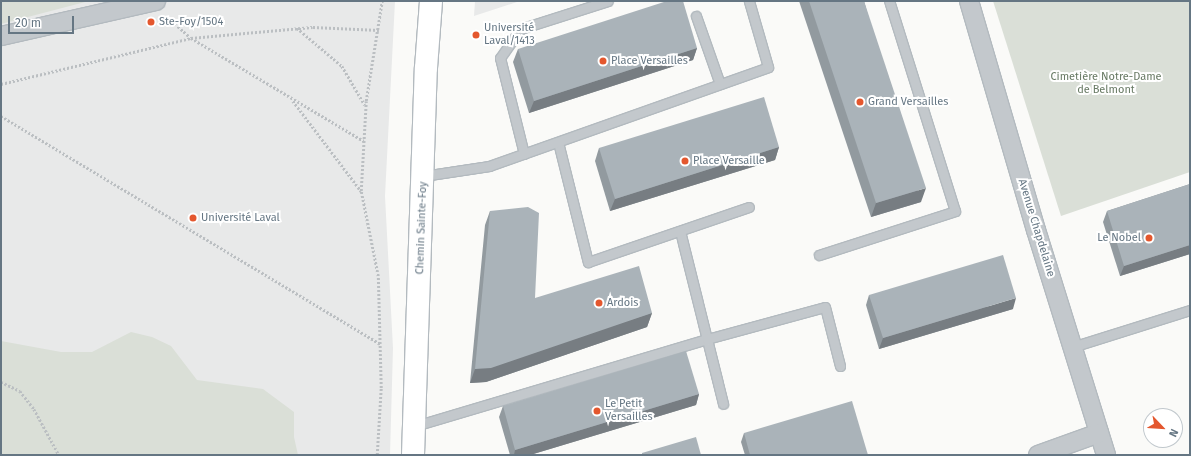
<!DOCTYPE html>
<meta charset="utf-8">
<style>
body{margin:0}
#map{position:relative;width:1191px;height:456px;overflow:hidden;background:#fafaf8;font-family:"Fira Sans",sans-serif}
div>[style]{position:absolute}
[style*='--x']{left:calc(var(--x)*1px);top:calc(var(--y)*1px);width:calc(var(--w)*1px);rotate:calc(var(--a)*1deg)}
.built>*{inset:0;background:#e8e9e9}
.green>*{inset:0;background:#dadfd7}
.path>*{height:2.5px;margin-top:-1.25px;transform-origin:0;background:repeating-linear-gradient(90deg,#bbbfc2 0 2px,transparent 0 4px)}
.roads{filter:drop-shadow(1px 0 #b3babf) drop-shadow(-1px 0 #b3babf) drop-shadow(0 1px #b3babf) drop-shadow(0 -1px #b3babf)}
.lane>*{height:9px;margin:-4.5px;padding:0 4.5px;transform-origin:4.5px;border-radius:4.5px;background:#c3c8cc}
.street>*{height:18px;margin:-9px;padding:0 9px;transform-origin:9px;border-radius:9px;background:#c3c8cc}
.secondary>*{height:22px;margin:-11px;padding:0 11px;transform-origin:11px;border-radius:11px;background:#fff}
.wall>*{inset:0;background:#929a9f}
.shaded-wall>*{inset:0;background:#777d82}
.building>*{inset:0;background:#aab3b9}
.dots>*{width:11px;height:11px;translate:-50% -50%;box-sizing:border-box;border:2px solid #fff;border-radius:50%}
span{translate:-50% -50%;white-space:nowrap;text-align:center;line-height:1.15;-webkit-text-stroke:4px #fff;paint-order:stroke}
.poi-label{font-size:11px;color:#657683}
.left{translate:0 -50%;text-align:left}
.right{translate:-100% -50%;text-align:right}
.park-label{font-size:11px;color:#687a64}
.street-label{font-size:11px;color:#657683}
.frame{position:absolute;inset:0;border:2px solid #657683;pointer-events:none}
.north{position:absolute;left:1143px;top:408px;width:40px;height:40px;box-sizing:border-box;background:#fff;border:1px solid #c1c8cd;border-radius:50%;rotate:115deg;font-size:11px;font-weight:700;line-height:16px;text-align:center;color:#657683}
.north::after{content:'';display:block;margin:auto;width:14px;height:18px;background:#e4572e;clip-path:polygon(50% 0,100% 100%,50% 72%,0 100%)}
.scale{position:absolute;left:8px;top:16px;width:66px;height:18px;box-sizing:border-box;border:2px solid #657683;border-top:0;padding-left:5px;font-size:12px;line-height:14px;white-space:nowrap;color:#657683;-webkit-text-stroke:3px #fff;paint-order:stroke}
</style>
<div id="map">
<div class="built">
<div style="clip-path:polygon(1px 1px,395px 1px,385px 196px,393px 348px,390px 455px,1px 455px)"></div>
<div style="clip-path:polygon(475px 1px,520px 1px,474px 16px)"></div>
</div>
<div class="green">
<div style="clip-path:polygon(1px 1px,89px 1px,1px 24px)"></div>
<div style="clip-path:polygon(993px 1px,1190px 1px,1190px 172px,1061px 216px)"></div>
<div style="clip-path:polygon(131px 332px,152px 337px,171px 346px,197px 380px,263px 389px,294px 412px,294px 437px,298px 455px,1px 455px,1px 341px,61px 352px,92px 352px)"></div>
</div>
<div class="path">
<div style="--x:172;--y:21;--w:25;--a:42"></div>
<div style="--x:191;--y:38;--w:201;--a:30.8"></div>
<div style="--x:297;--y:28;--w:59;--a:40.2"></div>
<div style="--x:342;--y:66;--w:45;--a:59.5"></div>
<div style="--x:1;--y:84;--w:195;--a:-13.6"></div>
<div style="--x:191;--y:38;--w:122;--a:-5.2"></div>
<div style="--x:313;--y:27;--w:66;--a:2.6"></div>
<div style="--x:293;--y:101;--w:113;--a:52.9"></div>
<div style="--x:1;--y:116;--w:443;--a:31"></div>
<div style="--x:1;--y:382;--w:21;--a:25"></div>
<div style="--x:20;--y:391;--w:23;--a:52"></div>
<div style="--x:34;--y:409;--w:52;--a:61.5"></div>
<div style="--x:377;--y:455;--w:67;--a:-86.6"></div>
<div style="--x:381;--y:388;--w:112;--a:-91.5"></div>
<div style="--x:378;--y:276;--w:87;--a:-101.3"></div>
<div style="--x:361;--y:191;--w:90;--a:-86.8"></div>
<div style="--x:366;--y:101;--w:101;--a:-80.9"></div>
</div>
<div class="roads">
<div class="lane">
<div style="--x:696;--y:16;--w:72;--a:70.6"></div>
<div style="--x:558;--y:142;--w:124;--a:76"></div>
<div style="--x:588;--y:262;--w:170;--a:-18.9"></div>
<div style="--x:524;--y:154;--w:99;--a:-104"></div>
<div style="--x:500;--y:58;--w:35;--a:-55"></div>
<div style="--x:520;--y:29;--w:92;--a:-17.7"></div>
<div style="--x:423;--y:176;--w:67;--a:-8.6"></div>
<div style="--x:489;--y:166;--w:296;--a:-19.5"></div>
<div style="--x:768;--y:67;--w:69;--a:-106.1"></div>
<div style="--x:680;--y:231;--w:178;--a:76"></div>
<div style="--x:819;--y:255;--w:143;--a:-17.9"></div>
<div style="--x:955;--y:211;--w:220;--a:-107.4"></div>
<div style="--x:1072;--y:347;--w:124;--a:-17.4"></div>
<div style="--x:415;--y:426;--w:305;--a:-16.6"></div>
<div style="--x:707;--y:339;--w:122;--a:-15.2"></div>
<div style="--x:825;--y:307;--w:61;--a:75.7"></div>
</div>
<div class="street">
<div style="--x:969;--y:1;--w:239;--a:73.7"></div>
<div style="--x:1036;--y:230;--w:236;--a:72.7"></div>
<div style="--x:1;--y:36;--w:159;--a:-12.7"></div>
<div style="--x:1038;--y:455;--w:65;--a:-19.8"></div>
</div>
<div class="secondary">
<div style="--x:413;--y:455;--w:387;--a:-88.1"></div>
<div style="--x:426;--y:68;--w:67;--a:-85.7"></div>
</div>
</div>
<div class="wall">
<div style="clip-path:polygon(799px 1px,864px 1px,921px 202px,871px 217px)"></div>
<div style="clip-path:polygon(697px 48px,693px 60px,529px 113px,513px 62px,518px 49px)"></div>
<div style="clip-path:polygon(779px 147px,775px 160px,610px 211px,595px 161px,599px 148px)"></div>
<div style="clip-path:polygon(1190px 184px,1190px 254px,1120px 276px,1103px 222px,1107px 211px)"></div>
<div style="clip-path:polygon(490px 211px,535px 298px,652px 313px,647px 327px,486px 382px,470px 383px,485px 225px)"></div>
<div style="clip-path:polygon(869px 295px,1013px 309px,879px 349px,866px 305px)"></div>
<div style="clip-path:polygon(699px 394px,696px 405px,530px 455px,510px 455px,499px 417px,503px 406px)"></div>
<div style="clip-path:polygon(744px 433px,868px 455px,745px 455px,741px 442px)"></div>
</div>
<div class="shaded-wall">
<div style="clip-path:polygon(697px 48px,693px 60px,529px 113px,534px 101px)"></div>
<div style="clip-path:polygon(779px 147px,775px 160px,610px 211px,615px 199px)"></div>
<div style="clip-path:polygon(926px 188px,921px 202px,871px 217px,876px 203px)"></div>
<div style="clip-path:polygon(1190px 245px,1190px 254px,1120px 276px,1124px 266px)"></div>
<div style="clip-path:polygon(1016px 298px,1013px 309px,879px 349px,883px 338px)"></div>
<div style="clip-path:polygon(652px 313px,647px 327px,486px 382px,470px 383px,475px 369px)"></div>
<div style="clip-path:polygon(699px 394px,696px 405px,530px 455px,514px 455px,515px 450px)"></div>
</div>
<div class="building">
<div style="clip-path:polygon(667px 1px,683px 1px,697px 48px,534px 101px,518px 49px)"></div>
<div style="clip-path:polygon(809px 1px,864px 1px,926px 188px,876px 203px)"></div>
<div style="clip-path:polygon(764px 97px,779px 147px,615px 199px,599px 148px)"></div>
<div style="clip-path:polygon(1190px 184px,1190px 245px,1124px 266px,1107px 211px)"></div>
<div style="clip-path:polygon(528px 207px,539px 213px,535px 298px,639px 266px,652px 313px,491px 368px,475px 369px,490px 211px)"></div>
<div style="clip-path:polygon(1003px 255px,1016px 298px,883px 338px,869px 295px)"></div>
<div style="clip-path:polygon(686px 351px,699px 394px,515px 450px,503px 406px)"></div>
<div style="clip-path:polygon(852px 401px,868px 455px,750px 455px,744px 433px)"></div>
<div style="clip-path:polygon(696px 437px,701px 455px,642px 455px,642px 453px)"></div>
</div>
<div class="dots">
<div style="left:151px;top:22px;background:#e4572e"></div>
<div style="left:476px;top:35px;background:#e4572e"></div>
<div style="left:603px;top:61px;background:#e4572e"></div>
<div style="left:860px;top:102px;background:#e4572e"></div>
<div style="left:685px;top:161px;background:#e4572e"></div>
<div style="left:193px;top:218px;background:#e4572e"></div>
<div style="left:1149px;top:238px;background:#e4572e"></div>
<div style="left:599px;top:303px;background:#e4572e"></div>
<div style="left:597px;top:411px;background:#e4572e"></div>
</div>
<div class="poi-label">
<span class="left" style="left:159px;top:22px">Ste-Foy/1504</span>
<span class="left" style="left:484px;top:35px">Université<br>Laval/1413</span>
<span class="left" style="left:611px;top:61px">Place Versailles</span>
<span class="left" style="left:868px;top:102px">Grand Versailles</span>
<span class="left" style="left:693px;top:161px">Place Versaille</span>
<span class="left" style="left:201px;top:218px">Université Laval</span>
<span class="right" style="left:1141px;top:238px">Le Nobel</span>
<span class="left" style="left:607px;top:303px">Ardois</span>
<span class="left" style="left:605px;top:411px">Le Petit<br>Versailles</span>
</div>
<div class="park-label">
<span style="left:1106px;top:84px">Cimetière Notre-Dame<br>de Belmont</span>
</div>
<div class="street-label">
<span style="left:422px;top:228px;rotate:-88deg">Chemin Sainte-Foy</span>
<span style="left:1036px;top:228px;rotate:73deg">Avenue Chapdelaine</span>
</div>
<div class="frame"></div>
<div class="north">N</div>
<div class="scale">20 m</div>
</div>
